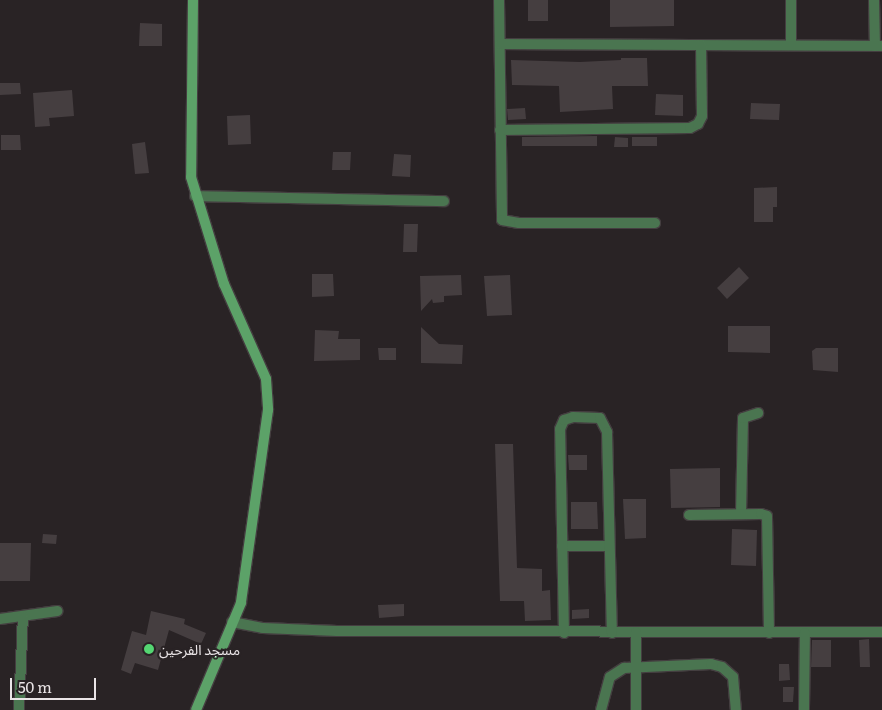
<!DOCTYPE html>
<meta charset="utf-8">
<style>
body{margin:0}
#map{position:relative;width:882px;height:710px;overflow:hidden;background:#292325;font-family:Literata,"Noto Sans Arabic",serif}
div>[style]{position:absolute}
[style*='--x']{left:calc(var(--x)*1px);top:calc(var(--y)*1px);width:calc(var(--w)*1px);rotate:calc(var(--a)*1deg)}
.building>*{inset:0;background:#453e40}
.roads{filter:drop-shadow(1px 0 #443e40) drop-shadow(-1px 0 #443e40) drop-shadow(0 1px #443e40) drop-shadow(0 -1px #443e40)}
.street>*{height:10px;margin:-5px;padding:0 5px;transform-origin:5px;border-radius:5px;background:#4a7550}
.secondary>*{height:10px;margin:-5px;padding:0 5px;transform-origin:5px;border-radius:5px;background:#5ca268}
.dots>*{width:14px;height:14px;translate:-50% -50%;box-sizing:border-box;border:2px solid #292325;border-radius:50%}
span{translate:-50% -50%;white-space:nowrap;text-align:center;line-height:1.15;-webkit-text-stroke:4.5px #292325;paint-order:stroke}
.poi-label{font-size:14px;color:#eae5e7}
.left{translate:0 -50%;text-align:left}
.scale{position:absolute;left:10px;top:678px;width:86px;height:22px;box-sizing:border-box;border:2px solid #eae5e7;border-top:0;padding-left:6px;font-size:15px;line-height:18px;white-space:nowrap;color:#eae5e7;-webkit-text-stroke:4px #292325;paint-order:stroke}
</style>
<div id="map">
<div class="building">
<div style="clip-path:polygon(528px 0,548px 0,548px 21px,528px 21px)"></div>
<div style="clip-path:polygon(610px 0,674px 0,674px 26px,610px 27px)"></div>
<div style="clip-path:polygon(140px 23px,162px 24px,162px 46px,139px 46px)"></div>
<div style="clip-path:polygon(621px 58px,647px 58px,648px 86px,612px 86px,613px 109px,560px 112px,559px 86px,512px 85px,511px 60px,580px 62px,621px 60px)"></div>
<div style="clip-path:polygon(0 83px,20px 83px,21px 94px,0 95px)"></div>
<div style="clip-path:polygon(72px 90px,74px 116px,49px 118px,50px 126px,35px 127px,33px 93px)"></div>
<div style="clip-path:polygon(656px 94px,683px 95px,683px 116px,655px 115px)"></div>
<div style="clip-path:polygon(751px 103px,780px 104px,779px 120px,750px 119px)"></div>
<div style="clip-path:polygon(525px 108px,526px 119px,508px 120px,507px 109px)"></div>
<div style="clip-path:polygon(250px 115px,251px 144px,228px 145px,227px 116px)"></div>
<div style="clip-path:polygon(1px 135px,20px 135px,21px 150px,1px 150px)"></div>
<div style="clip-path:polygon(597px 136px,597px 146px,522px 146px,522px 137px)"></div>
<div style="clip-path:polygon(615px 137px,628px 138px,628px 147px,614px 147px)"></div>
<div style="clip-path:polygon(632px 137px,657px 137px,657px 146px,632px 146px)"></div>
<div style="clip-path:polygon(145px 142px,149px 173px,135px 174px,132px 144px)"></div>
<div style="clip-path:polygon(333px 152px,351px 152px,350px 170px,332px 170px)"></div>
<div style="clip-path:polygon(394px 154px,411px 155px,410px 177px,392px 176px)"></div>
<div style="clip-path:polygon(777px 187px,777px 207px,773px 207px,773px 222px,754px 222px,754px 188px)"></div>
<div style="clip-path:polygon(404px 224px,418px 224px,417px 252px,403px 252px)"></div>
<div style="clip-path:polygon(739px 267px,749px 278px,727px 299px,717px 288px)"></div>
<div style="clip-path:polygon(312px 274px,333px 274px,334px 296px,312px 297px)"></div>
<div style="clip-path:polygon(461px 275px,462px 295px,444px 296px,444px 302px,433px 303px,432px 299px,421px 311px,420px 276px)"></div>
<div style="clip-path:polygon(510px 275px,512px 315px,487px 316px,484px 276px)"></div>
<div style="clip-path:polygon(728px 326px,770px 326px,770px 353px,728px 352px)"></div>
<div style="clip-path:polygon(421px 327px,439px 344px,463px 345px,462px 364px,421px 363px)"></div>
<div style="clip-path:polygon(315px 330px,339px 331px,338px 339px,360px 339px,360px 360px,314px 361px)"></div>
<div style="clip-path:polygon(378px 348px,396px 348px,396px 360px,379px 360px)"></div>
<div style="clip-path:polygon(816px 348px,838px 348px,838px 372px,813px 370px,812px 351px)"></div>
<div style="clip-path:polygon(495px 444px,513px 444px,517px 568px,542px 569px,542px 591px,550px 590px,551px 620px,525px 621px,524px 601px,500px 601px)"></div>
<div style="clip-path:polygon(568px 455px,587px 455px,587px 470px,569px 470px)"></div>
<div style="clip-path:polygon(720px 468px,720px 507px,671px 508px,670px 469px)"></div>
<div style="clip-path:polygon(623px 499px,646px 499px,646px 538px,625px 539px)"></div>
<div style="clip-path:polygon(571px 502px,597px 502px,598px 529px,571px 529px)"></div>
<div style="clip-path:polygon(732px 529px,757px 530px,756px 566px,731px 565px)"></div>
<div style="clip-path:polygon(43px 534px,57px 535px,56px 544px,42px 543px)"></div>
<div style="clip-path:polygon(0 543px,31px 543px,30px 581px,0 581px)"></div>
<div style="clip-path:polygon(404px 604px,404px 616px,379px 618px,378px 605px)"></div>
<div style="clip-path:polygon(589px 609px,589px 618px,572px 619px,572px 610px)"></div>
<div style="clip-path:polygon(151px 611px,185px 619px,184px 624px,206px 633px,201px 644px,169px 630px,158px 670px,135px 663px,131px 674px,121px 670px,132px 631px,146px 635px)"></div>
<div style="clip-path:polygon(869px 639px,870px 667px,860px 667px,859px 640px)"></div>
<div style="clip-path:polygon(812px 640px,831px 640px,831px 667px,811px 667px)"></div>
<div style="clip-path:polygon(779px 664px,789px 664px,790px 680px,779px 681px)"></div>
<div style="clip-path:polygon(783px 687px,794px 687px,793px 702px,783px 702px)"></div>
</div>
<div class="roads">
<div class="street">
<div style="--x:499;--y:0;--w:220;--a:89.2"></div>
<div style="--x:502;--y:220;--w:17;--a:10"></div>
<div style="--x:519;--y:223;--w:136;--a:0"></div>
<div style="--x:874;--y:0;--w:46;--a:88.8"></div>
<div style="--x:500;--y:44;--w:382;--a:0.3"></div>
<div style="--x:791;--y:45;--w:45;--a:-90"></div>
<div style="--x:500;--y:130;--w:190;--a:-0.6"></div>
<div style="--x:690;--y:128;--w:9;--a:-27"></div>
<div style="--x:698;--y:124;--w:9;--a:-63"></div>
<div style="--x:702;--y:116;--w:71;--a:-90.8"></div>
<div style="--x:195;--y:196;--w:249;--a:1.2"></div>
<div style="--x:741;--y:514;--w:96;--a:-88.8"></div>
<div style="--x:743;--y:418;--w:16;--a:-18"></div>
<div style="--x:689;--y:515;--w:72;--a:-0.8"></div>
<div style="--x:761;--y:514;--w:6;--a:18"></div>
<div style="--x:767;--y:516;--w:117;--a:89"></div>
<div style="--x:562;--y:546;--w:47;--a:0"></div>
<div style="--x:0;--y:619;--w:58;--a:-8"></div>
<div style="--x:232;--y:622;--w:32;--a:11"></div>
<div style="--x:263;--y:628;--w:74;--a:2.3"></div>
<div style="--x:337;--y:631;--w:545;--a:0.11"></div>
<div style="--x:564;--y:633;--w:204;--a:-91.1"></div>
<div style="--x:560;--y:429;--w:10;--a:-66"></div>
<div style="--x:564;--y:420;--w:9;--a:-18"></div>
<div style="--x:573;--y:417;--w:27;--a:2"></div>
<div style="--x:600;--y:418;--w:16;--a:63"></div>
<div style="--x:607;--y:432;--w:201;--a:88.6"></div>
<div style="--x:19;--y:710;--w:94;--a:-87.6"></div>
<div style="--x:601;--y:710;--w:34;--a:-75"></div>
<div style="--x:610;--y:677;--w:17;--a:-33"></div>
<div style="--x:624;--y:668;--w:87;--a:-2.6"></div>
<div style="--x:711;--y:664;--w:11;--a:15"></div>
<div style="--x:722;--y:667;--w:15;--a:42"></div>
<div style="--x:733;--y:677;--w:33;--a:85"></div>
<div style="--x:636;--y:710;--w:78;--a:-90"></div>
<div style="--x:804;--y:710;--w:77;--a:-89.3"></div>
</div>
<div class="secondary">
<div style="--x:193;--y:0;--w:177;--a:90.6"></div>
<div style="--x:191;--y:177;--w:112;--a:72.9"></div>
<div style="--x:224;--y:284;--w:104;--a:66.1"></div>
<div style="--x:266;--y:379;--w:31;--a:86"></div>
<div style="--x:268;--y:410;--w:195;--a:98"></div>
<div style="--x:241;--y:603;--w:116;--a:112.8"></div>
</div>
</div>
<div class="dots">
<div style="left:149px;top:649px;background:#54d672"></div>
</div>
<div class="poi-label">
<span class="left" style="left:159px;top:649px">مسجد الفرحين</span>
</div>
<div class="scale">50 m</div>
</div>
